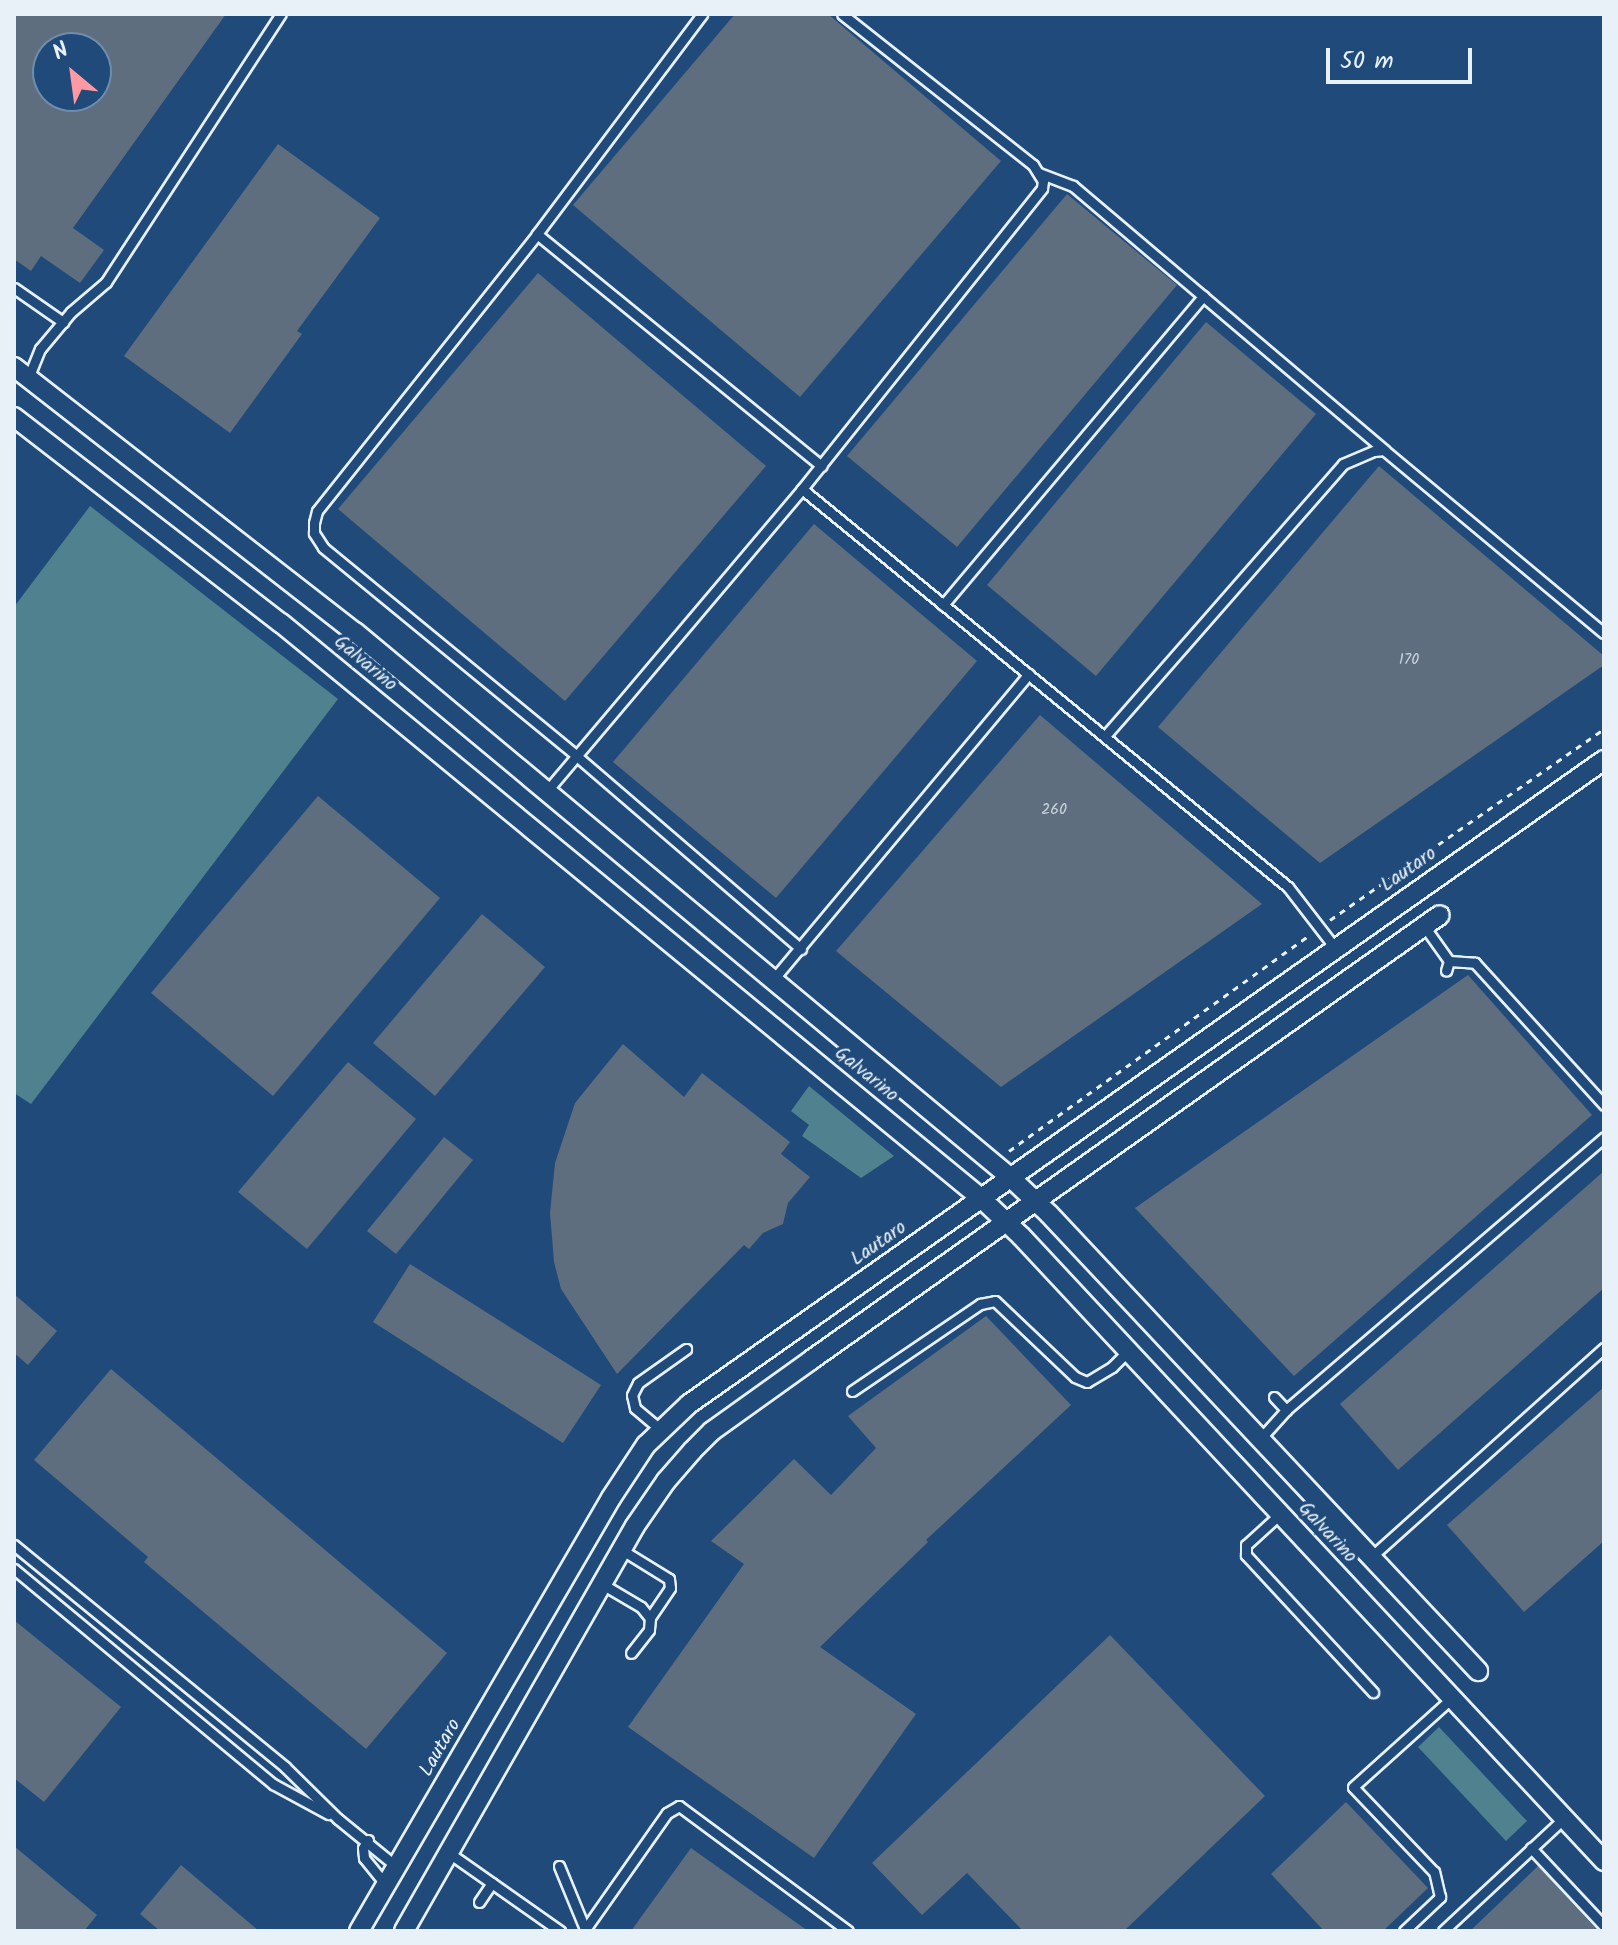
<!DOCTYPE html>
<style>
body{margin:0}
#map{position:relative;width:1618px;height:1945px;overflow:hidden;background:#1f4a7a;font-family:Kalam,sans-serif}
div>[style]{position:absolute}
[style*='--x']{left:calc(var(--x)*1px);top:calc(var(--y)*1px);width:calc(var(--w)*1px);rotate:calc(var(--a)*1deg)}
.green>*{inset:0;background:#4f828e}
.building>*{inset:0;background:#5e6e7e}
.path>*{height:3px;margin-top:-1.5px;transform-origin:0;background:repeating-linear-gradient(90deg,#e8f1f8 0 6px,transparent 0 12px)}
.roads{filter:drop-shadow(2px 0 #e8f1f8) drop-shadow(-2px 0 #e8f1f8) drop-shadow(0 2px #e8f1f8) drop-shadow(0 -2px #e8f1f8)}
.lane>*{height:9px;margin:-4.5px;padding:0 4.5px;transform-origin:4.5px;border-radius:4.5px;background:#1f4a7a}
.street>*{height:18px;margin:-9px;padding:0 9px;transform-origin:9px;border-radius:9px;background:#1f4a7a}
span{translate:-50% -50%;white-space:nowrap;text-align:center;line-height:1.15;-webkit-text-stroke:7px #1f4a7a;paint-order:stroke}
.number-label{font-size:16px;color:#c6d0da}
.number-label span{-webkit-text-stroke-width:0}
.street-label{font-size:20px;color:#e8f1f8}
.frame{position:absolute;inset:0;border:16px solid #e8f1f8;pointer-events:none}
.north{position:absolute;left:32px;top:32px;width:80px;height:80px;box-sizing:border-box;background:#1f4a7a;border:2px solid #6f8dac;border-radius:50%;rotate:331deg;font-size:22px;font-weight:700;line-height:32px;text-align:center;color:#e8f1f8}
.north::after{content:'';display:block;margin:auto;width:28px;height:36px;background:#ff9aa2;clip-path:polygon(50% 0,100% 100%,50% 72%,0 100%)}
.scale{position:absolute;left:1326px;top:48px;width:146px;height:36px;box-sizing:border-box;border:4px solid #e8f1f8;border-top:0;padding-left:10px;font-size:24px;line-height:28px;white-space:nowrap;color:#e8f1f8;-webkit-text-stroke:6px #1f4a7a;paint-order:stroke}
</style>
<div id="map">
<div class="green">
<div style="clip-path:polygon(90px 506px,338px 699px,31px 1104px,14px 1093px,14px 607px)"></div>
<div style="clip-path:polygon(809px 1086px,894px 1156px,861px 1178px,802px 1136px,809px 1125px,791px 1111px)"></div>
<div style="clip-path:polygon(1439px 1727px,1527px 1821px,1506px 1841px,1418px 1747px)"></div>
</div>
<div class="building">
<div style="clip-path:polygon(evenodd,14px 14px,226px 14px,73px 228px,104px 250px,80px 283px,41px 256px,31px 271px,14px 259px,14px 14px,48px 48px,96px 48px,96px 96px,48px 96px,48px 48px)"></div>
<div style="clip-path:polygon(735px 14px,828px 14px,1001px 161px,800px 397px,573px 205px)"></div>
<div style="clip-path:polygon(278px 144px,380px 218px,297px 331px,302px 334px,230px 433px,124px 356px)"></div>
<div style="clip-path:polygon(1067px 194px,1177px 285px,957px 547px,847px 456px)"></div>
<div style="clip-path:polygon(538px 273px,766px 466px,565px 701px,338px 509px)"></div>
<div style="clip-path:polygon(1206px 322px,1316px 414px,1096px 676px,987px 585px)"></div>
<div style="clip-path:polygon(1379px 466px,1604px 656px,1604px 665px,1320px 863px,1158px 727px)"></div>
<div style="clip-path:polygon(814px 524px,977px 661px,776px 898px,613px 762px)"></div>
<div style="clip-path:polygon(1040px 715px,1262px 904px,1001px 1087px,836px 951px)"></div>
<div style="clip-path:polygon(318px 796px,440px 898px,273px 1096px,151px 993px)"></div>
<div style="clip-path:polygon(482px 914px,545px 967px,435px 1096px,373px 1043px)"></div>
<div style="clip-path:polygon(1468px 975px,1592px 1115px,1294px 1376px,1135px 1208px)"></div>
<div style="clip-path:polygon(623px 1044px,684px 1097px,702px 1073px,790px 1142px,781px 1154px,810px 1177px,788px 1203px,783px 1224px,763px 1233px,749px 1249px,744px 1245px,617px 1374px,561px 1289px,554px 1262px,550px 1213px,555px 1163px,575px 1103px)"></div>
<div style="clip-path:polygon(348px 1062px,416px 1119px,307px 1249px,238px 1192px)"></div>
<div style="clip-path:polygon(444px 1137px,473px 1160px,396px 1254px,367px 1231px)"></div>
<div style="clip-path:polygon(1604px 1171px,1604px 1288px,1398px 1470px,1340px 1404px)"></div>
<div style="clip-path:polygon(410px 1264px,601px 1385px,563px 1443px,373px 1322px)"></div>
<div style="clip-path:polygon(14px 1294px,57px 1331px,28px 1365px,14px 1353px)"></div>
<div style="clip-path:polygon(986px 1316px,1071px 1405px,926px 1540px,928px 1542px,820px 1647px,916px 1714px,814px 1858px,628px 1727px,744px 1564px,711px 1541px,794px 1459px,831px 1495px,876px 1448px,848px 1416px)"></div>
<div style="clip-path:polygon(111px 1369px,447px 1653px,366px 1749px,144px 1562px,148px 1557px,34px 1460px)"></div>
<div style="clip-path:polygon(1604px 1387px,1604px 1541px,1524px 1612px,1447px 1525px)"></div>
<div style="clip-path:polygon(14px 1620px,121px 1707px,44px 1802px,14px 1778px)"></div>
<div style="clip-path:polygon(1110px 1635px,1265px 1796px,1124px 1931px,1023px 1931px,967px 1873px,922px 1915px,872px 1863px)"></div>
<div style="clip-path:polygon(1346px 1802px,1428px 1888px,1383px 1931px,1324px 1931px,1271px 1874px)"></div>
<div style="clip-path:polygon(14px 1846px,97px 1915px,84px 1931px,14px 1931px)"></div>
<div style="clip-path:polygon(691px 1848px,808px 1931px,631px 1931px)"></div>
<div style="clip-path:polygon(181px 1865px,259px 1931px,160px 1931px,140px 1914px)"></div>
<div style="clip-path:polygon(1538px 1866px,1598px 1931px,1470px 1931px)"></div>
</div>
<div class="path">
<div style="--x:1330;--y:920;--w:334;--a:-34.9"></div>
<div style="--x:1009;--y:1151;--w:368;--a:-35.7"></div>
</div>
<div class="roads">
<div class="lane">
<div style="--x:1039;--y:173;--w:36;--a:21"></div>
<div style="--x:1073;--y:186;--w:408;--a:40.3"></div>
<div style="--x:537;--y:234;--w:275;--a:-53.1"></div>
<div style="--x:14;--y:288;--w:60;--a:34.8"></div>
<div style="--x:32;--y:381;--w:10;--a:-96"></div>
<div style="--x:31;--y:371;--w:24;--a:-68"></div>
<div style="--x:40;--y:349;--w:48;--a:-50"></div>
<div style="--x:71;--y:312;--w:46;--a:-40.6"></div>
<div style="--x:106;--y:282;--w:320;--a:-56.9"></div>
<div style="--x:802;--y:489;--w:385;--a:-51.4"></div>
<div style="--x:1042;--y:188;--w:7;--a:-82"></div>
<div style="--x:1043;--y:181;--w:19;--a:-122"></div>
<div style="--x:1033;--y:165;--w:243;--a:-141.7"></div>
<div style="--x:943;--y:605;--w:404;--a:-49.9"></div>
<div style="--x:1105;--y:736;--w:361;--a:-48.8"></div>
<div style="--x:1343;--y:464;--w:34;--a:-23"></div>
<div style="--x:1374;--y:451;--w:10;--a:-6"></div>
<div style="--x:1384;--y:450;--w:286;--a:39.8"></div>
<div style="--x:546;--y:792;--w:397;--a:-49.8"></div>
<div style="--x:802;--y:489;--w:628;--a:39.32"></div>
<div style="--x:1288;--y:887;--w:78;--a:52.3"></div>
<div style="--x:1424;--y:926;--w:43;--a:54.5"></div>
<div style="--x:1449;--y:961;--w:10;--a:107"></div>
<div style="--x:801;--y:949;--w:296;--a:-139.3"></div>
<div style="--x:577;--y:756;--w:329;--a:-140.6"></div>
<div style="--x:323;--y:547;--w:17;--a:-123"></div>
<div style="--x:314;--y:533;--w:10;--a:-90"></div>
<div style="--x:314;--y:523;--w:12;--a:-76"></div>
<div style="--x:317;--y:511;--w:354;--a:-51.5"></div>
<div style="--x:537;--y:234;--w:367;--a:39.2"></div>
<div style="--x:1449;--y:961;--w:26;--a:4"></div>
<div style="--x:1475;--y:963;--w:192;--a:47.7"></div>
<div style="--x:772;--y:981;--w:400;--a:-50.1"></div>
<div style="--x:852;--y:1391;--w:155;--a:-34.2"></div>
<div style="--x:980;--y:1304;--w:15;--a:-11"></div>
<div style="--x:995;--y:1301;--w:110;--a:43.5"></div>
<div style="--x:1075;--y:1377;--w:13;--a:23"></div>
<div style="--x:1087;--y:1382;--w:29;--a:-31"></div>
<div style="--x:1112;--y:1367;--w:23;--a:-45"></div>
<div style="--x:1274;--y:1397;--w:18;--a:47"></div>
<div style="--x:661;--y:1430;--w:34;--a:-140"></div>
<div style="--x:635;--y:1408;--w:13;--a:-103"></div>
<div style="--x:632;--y:1395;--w:13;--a:-63"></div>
<div style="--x:638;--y:1383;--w:59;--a:-35.3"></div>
<div style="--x:1260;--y:1439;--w:39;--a:-48"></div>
<div style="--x:1286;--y:1410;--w:419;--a:-40.6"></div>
<div style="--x:1280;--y:1514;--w:46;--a:137.6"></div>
<div style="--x:1246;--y:1545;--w:10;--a:90"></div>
<div style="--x:1246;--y:1555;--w:187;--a:47.2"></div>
<div style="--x:14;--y:1545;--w:350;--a:39.3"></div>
<div style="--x:285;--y:1767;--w:74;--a:44.5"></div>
<div style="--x:338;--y:1819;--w:76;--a:39.1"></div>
<div style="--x:622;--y:1550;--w:55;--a:31.7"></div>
<div style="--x:669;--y:1579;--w:9;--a:84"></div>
<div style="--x:670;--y:1588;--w:36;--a:124"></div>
<div style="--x:1371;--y:1557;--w:313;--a:-41.9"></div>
<div style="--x:14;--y:1569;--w:337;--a:39.7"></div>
<div style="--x:273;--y:1784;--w:63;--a:28.6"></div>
<div style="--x:602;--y:1584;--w:45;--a:30.5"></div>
<div style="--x:641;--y:1607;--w:14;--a:51"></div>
<div style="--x:650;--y:1618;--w:12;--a:95"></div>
<div style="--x:649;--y:1630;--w:29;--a:128"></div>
<div style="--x:368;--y:1840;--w:9;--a:122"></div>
<div style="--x:363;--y:1848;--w:10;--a:84"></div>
<div style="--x:364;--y:1858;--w:35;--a:51"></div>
<div style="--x:1531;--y:1848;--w:107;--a:46.9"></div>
<div style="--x:449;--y:1853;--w:136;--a:35.1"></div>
<div style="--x:559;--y:1866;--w:68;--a:67.6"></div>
<div style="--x:479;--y:1902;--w:23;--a:-56"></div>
<div style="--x:584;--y:1931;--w:144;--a:-54.9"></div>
<div style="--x:667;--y:1813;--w:14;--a:-30"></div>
<div style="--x:679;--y:1806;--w:210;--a:36.5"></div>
<div style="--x:1404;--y:1931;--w:50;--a:-43.4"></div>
<div style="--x:1440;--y:1897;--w:26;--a:-103"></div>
<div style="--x:1434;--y:1872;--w:117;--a:-133.6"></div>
<div style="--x:1353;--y:1787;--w:133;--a:-42"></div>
<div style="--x:1443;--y:1931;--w:166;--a:-43"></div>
</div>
<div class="street">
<div style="--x:14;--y:367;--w:432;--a:37.9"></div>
<div style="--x:355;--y:632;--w:853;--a:39.77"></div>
<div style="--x:1011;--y:1178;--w:52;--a:43.5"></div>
<div style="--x:1049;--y:1214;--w:627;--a:46.81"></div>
<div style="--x:14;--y:417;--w:337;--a:37.7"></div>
<div style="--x:281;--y:623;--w:907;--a:39.41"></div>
<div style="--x:982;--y:1199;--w:54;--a:43.5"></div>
<div style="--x:1021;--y:1236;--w:855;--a:46.99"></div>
<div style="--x:359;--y:1931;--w:501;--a:-59.8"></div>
<div style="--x:611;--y:1498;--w:64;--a:-56.6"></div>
<div style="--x:646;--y:1445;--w:59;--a:-43.6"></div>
<div style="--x:689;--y:1404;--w:1119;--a:-35.14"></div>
<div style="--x:404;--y:1931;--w:466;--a:-60.3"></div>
<div style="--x:635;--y:1526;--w:55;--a:-55.4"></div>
<div style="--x:666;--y:1481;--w:40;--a:-49"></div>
<div style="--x:692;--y:1451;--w:28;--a:-45"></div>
<div style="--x:712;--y:1431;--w:122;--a:-35.6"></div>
<div style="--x:811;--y:1360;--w:770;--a:-35.28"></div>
</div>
</div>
<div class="number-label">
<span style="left:1409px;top:660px">170</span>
<span style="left:1054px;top:810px">260</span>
</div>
<div class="street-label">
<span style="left:365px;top:664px;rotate:40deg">Galvarino</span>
<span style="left:1409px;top:870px;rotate:-35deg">Lautaro</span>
<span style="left:866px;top:1075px;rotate:39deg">Galvarino</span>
<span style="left:879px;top:1244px;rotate:-35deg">Lautaro</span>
<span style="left:1327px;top:1533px;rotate:47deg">Galvarino</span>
<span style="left:441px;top:1748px;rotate:-60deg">Lautaro</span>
</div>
<div class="frame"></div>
<div class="north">N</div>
<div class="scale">50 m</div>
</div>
